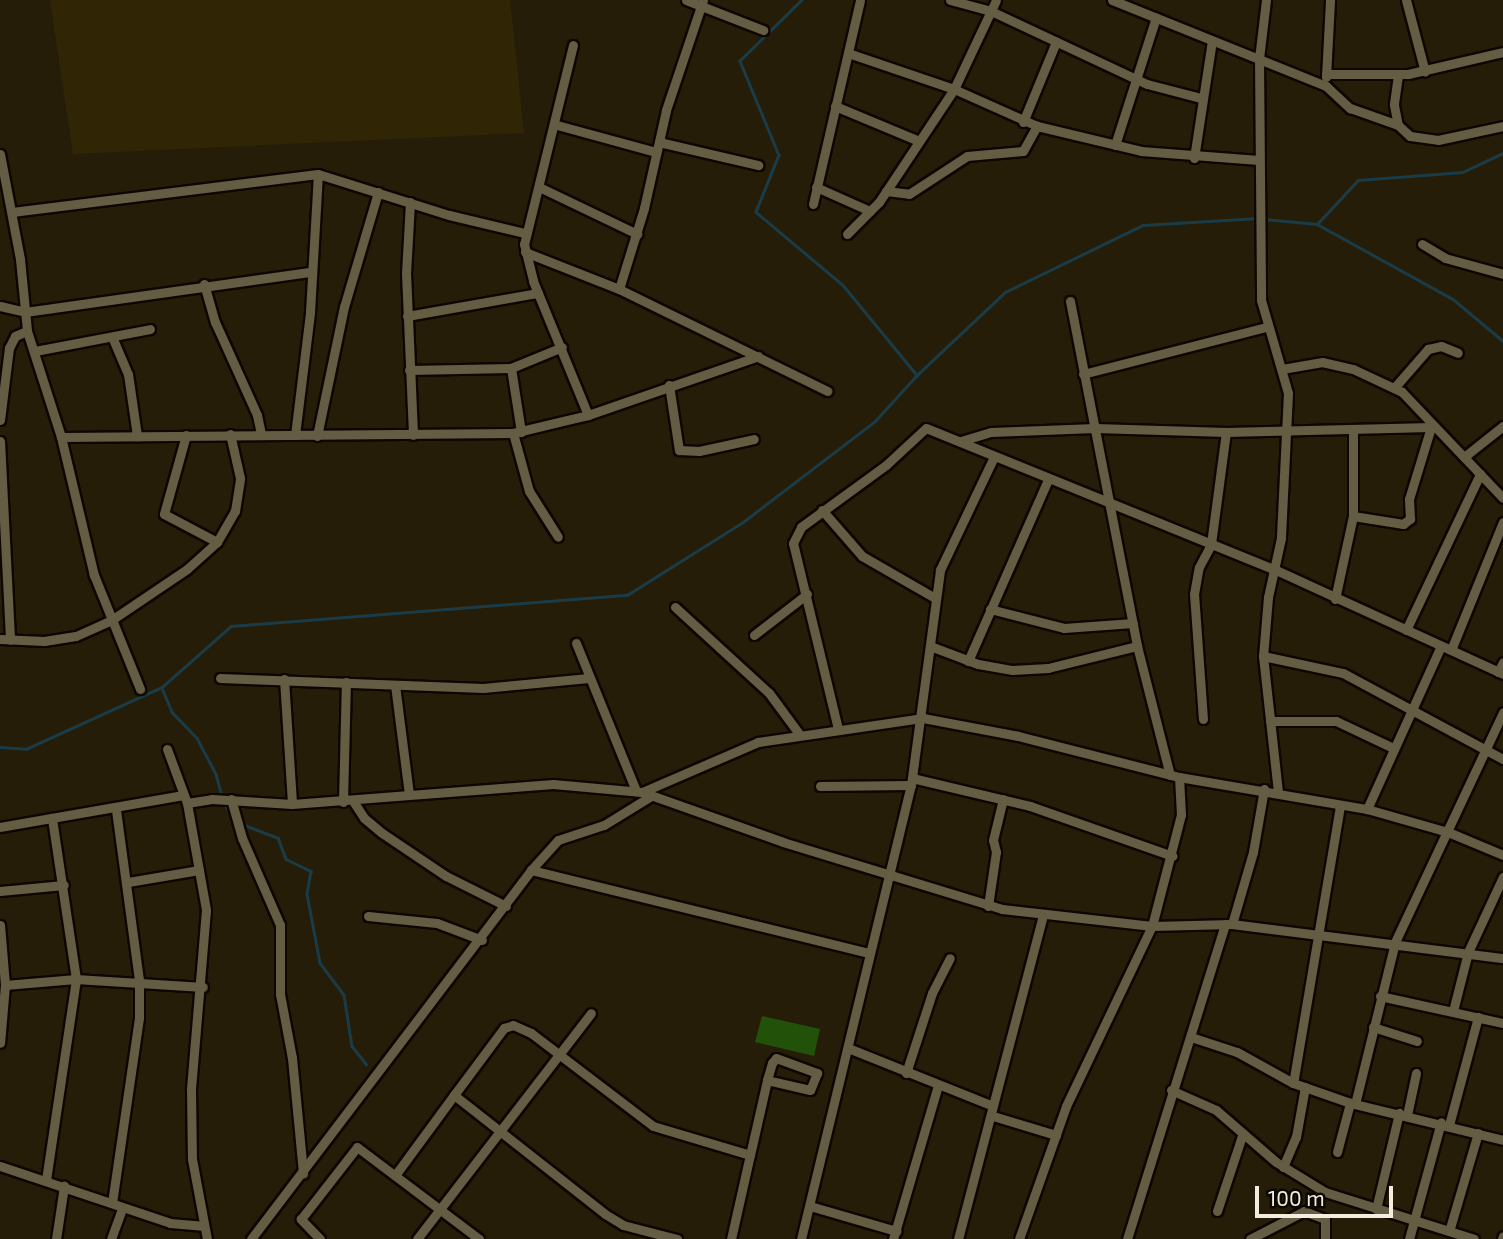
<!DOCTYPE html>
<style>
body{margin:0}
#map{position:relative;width:1503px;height:1239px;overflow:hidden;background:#251d07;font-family:"Exo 2",sans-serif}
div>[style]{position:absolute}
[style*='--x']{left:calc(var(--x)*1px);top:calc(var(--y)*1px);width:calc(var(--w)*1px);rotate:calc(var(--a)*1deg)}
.built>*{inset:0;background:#302606}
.green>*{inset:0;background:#22520a}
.stream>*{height:2.5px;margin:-1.25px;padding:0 1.25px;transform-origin:1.25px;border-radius:1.25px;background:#1a3c49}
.roads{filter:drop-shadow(2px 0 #0e0700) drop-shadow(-2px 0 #0e0700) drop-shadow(0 2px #0e0700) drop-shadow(0 -2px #0e0700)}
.minor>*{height:9px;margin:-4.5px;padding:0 4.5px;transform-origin:4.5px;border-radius:4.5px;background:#655c44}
span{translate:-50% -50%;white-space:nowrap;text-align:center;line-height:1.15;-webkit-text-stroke:7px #0b0802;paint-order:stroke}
.scale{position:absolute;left:1255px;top:1186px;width:138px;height:32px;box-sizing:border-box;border:4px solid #f2eddf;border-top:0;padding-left:9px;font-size:21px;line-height:24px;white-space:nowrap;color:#f2eddf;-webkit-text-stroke:5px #0b0802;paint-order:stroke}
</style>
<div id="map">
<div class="built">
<div style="clip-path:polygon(50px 0,510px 0,524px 133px,73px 154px)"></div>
</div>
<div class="green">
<div style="clip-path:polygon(762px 1016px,820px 1029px,814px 1056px,755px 1042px)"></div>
</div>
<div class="stream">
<div style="--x:802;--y:0;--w:87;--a:135.5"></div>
<div style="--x:740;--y:61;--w:102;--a:67.5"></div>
<div style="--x:779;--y:155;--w:61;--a:112"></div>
<div style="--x:756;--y:212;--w:114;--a:40"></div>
<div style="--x:843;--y:285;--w:117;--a:50.6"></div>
<div style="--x:917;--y:375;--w:121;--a:-43.3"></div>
<div style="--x:1005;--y:292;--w:153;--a:-25.9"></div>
<div style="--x:1143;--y:225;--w:115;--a:-3.5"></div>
<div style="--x:1264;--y:219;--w:53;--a:5.4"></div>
<div style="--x:1317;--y:224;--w:60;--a:-47"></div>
<div style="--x:1358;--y:180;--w:105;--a:-4.4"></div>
<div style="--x:1463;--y:172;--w:44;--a:-25.4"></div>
<div style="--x:1317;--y:224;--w:155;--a:28.9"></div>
<div style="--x:1453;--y:299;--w:65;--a:40"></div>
<div style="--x:162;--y:688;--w:26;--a:67"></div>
<div style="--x:172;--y:712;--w:36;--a:46"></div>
<div style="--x:197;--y:738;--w:41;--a:62.2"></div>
<div style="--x:216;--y:774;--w:24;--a:75"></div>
<div style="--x:0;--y:747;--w:26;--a:4"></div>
<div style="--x:26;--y:749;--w:149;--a:-24.5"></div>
<div style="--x:162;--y:687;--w:92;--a:-41.5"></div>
<div style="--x:231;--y:626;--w:397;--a:-4.5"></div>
<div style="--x:627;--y:595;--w:137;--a:-32.2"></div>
<div style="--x:743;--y:522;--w:166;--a:-37.4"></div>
<div style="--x:875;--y:421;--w:61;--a:-47.7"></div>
<div style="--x:224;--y:803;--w:18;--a:56"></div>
<div style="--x:242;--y:824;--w:39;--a:21"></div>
<div style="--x:278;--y:838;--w:22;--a:69"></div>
<div style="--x:286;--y:859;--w:28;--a:26"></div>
<div style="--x:311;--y:871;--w:23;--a:100"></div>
<div style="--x:307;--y:894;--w:70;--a:79.3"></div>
<div style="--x:320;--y:963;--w:40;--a:53"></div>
<div style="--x:344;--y:995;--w:52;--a:81.1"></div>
<div style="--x:352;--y:1046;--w:23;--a:52"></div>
</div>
<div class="roads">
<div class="minor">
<div style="--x:686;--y:0;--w:83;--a:21.3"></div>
<div style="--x:950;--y:0;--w:42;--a:15"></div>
<div style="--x:991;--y:11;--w:172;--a:25.1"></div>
<div style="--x:1147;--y:84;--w:56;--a:14.5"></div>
<div style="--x:1112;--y:0;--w:231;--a:21.9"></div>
<div style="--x:1326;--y:86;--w:33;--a:43"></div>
<div style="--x:1350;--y:108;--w:51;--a:19.5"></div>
<div style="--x:1266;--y:0;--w:59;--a:96.8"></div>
<div style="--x:1259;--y:59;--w:241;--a:89.5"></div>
<div style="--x:1261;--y:300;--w:97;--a:73.8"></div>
<div style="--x:1288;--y:393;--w:145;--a:92.8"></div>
<div style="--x:1281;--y:538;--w:60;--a:102.4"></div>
<div style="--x:1268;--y:597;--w:59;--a:94.8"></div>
<div style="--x:1263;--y:656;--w:136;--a:83.7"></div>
<div style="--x:1406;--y:0;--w:74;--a:75.2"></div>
<div style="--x:573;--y:45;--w:205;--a:103.8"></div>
<div style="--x:524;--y:244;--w:38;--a:76"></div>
<div style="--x:533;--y:281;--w:145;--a:67.7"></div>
<div style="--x:848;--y:53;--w:112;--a:18.8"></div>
<div style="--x:954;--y:89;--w:91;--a:24"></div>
<div style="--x:1037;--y:126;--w:107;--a:13.5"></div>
<div style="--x:1141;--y:151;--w:118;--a:4.4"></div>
<div style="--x:1326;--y:74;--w:82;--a:0"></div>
<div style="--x:1408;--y:74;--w:98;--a:-13"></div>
<div style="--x:1398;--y:75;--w:30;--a:98"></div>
<div style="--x:1394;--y:105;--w:20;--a:79"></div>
<div style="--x:1398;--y:125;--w:16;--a:43"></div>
<div style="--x:1410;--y:136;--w:28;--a:8"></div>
<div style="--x:1438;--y:140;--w:66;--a:-12.2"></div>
<div style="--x:1326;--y:77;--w:77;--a:-87"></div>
<div style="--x:835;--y:106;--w:91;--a:22.6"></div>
<div style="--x:1023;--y:122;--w:87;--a:-67.6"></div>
<div style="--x:557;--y:125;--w:103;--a:15.3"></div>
<div style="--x:659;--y:142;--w:102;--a:13.1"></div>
<div style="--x:1115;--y:145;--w:134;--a:-72.2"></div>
<div style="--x:0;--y:154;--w:107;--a:79.2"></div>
<div style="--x:20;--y:259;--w:72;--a:84.4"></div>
<div style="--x:27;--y:331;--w:111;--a:72.2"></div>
<div style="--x:61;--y:437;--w:142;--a:76.6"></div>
<div style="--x:94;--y:575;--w:123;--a:68"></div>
<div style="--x:1194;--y:158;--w:119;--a:-81.3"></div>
<div style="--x:539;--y:187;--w:109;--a:25.6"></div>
<div style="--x:816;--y:187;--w:59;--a:24"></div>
<div style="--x:886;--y:191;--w:23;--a:7"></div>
<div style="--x:909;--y:194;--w:69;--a:-33.2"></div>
<div style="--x:967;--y:156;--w:56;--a:-5.1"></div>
<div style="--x:1023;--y:151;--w:29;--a:-61"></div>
<div style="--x:410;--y:202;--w:71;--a:93.2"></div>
<div style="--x:406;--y:273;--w:162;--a:87.5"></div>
<div style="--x:813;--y:204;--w:209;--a:-77"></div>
<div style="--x:12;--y:212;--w:308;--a:-7.1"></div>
<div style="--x:318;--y:174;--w:137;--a:17.4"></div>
<div style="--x:449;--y:215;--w:77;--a:13.5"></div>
<div style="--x:847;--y:234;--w:45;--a:-45"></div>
<div style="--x:879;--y:202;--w:136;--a:-56.4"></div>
<div style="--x:954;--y:89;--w:98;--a:-64.7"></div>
<div style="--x:1422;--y:244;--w:27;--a:31"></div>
<div style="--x:1445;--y:258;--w:60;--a:15.4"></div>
<div style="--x:525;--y:252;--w:101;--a:21.5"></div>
<div style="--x:619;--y:289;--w:232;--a:26.1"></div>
<div style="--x:204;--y:284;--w:40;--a:74"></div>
<div style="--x:215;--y:322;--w:102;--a:65.7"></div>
<div style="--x:257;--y:415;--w:19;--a:78"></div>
<div style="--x:619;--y:289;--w:85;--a:-72.8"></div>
<div style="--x:644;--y:208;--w:100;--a:-77.3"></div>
<div style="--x:666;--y:110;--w:116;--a:-71.4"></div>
<div style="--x:1070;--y:301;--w:351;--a:79"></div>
<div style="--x:1137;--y:646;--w:133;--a:75.7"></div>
<div style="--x:0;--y:306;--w:26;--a:13"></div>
<div style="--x:25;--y:312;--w:289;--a:-8"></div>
<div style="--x:407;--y:316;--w:133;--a:-10"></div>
<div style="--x:113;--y:339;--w:38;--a:67"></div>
<div style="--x:128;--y:374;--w:63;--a:81.7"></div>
<div style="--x:35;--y:351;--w:117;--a:-10.8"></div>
<div style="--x:511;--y:368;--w:65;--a:81.1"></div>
<div style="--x:1282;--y:369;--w:41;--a:-9.9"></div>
<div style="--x:1322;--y:362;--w:32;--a:13"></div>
<div style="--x:1353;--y:369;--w:54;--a:25.1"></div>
<div style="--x:1402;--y:392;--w:146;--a:46.4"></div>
<div style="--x:409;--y:370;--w:102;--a:-1.1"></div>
<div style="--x:511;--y:368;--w:55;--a:-22.4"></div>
<div style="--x:1083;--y:374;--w:189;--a:-14.4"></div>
<div style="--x:669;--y:385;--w:66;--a:81.3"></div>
<div style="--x:679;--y:450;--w:20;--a:3"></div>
<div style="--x:699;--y:451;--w:56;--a:-12.3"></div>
<div style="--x:1394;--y:388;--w:52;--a:-48.9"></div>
<div style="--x:1428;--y:349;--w:13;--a:-13"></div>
<div style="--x:1441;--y:346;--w:18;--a:22"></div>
<div style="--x:0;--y:420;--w:73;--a:-82.9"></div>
<div style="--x:9;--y:348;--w:13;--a:-63"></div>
<div style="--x:15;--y:336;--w:13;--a:-23"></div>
<div style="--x:513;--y:433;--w:60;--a:74.6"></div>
<div style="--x:529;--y:491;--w:54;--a:57.8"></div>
<div style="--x:186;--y:435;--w:82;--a:105.6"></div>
<div style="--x:164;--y:514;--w:60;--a:27.8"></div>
<div style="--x:295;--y:435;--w:124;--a:-83"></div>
<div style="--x:310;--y:312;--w:138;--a:-86.7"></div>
<div style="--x:317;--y:436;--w:132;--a:-78.2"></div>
<div style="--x:344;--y:307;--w:120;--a:-73.5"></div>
<div style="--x:61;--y:437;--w:452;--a:-0.5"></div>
<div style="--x:513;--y:433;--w:77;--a:-13.5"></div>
<div style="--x:588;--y:415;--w:180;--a:-19.1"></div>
<div style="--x:0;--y:441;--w:199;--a:87.1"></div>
<div style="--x:961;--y:441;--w:31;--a:-17"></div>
<div style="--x:991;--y:432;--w:104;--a:-2.2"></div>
<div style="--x:1095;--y:428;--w:131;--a:1.7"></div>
<div style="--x:1226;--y:432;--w:205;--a:-1.4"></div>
<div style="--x:1464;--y:457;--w:50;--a:-38.5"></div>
<div style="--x:822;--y:510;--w:61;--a:49"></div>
<div style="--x:862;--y:556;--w:84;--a:29.9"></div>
<div style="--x:1353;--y:516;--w:51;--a:9.1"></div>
<div style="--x:1403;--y:524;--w:9;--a:-36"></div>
<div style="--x:1410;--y:519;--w:20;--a:-93"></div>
<div style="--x:1409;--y:499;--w:78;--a:-73"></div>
<div style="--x:1335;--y:599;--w:85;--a:-77.8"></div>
<div style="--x:1353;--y:516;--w:87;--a:-90"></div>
<div style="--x:675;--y:607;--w:127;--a:42.5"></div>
<div style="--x:769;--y:693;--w:52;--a:53.6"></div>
<div style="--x:990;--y:609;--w:76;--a:14.4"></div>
<div style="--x:1064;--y:628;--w:69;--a:-4.1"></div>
<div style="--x:1406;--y:630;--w:173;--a:-64.6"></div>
<div style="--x:754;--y:635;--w:67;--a:-37.7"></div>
<div style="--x:0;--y:639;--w:44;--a:2.6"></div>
<div style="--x:44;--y:641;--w:32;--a:-9"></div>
<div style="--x:76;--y:636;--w:37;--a:-24"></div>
<div style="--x:110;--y:621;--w:93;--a:-34"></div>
<div style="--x:187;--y:569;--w:40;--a:-42"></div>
<div style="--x:217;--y:542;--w:36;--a:-60"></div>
<div style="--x:235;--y:511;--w:33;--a:-81"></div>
<div style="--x:240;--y:478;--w:45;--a:-102.8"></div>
<div style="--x:576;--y:643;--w:160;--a:67.9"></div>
<div style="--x:930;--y:646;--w:51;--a:20.6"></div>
<div style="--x:978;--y:664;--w:35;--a:10"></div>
<div style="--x:1012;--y:670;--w:36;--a:-3"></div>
<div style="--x:1048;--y:668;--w:92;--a:-13.9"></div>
<div style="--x:1451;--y:650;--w:138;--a:-67.9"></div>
<div style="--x:1263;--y:656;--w:82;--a:12"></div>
<div style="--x:1343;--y:673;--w:182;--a:28.3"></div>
<div style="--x:968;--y:661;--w:198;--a:-66.2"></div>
<div style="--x:1498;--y:672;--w:11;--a:-63"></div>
<div style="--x:220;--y:678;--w:263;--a:2.2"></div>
<div style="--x:483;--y:688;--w:106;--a:-5.4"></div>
<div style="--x:284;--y:679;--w:125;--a:86.3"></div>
<div style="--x:395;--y:685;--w:110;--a:82.7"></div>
<div style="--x:1203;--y:719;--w:125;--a:-94.1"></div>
<div style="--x:1194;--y:594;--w:27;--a:-80"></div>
<div style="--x:1199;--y:567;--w:26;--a:-62"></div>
<div style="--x:1211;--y:544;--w:113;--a:-82.4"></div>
<div style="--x:1270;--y:721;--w:66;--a:0"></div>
<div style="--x:1336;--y:721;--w:63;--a:25.3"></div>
<div style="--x:838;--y:729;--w:191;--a:-103.6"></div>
<div style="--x:793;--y:543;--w:18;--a:-63"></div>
<div style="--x:801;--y:527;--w:105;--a:-36.1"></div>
<div style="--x:886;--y:465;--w:54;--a:-42.8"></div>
<div style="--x:926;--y:428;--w:378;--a:22.1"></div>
<div style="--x:1276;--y:570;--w:250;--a:24.6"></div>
<div style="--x:167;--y:749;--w:58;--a:69.7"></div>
<div style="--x:187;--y:803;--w:109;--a:79.9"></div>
<div style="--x:206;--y:910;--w:181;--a:94.8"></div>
<div style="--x:191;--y:1090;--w:69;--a:89.2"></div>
<div style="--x:192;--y:1159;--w:81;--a:79.4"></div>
<div style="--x:912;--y:778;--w:121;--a:13.3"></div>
<div style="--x:1030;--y:806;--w:151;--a:19.3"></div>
<div style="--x:820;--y:786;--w:91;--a:-0.6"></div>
<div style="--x:642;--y:792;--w:126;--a:-23.3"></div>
<div style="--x:758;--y:742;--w:167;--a:-8.3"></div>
<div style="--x:923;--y:718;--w:97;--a:10.7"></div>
<div style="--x:1018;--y:736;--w:166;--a:14.3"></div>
<div style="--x:1179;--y:777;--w:191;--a:9.7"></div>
<div style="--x:1367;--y:809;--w:84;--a:15.9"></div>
<div style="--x:1448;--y:832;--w:60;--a:22.7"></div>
<div style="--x:231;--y:799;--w:41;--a:74.2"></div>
<div style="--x:242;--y:838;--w:95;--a:66.4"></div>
<div style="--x:280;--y:925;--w:69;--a:90"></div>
<div style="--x:280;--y:994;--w:65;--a:79.4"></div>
<div style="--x:292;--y:1058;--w:116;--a:84.5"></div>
<div style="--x:353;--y:801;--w:20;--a:57"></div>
<div style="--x:364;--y:818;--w:23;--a:40"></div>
<div style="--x:382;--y:833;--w:77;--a:33.9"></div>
<div style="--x:446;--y:876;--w:67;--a:26.6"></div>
<div style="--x:343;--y:802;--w:120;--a:-88.6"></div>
<div style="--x:187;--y:803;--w:25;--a:-9"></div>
<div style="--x:212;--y:799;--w:80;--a:3.6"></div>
<div style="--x:292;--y:804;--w:262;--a:-4.4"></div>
<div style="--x:553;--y:784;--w:89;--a:5.1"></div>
<div style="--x:642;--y:792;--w:150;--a:19.5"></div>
<div style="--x:783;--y:842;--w:229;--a:17"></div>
<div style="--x:1002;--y:909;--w:151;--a:6.5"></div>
<div style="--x:1152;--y:926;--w:80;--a:-1.4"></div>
<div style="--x:1232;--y:924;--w:273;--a:7.2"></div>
<div style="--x:1340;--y:806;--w:281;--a:99.6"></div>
<div style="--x:1293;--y:1083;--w:60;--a:19.3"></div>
<div style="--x:1350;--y:1103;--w:157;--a:13.6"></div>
<div style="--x:1367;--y:809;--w:179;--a:-65.6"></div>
<div style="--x:0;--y:827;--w:186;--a:-9.9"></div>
<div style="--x:531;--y:870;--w:40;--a:-48"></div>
<div style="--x:558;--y:840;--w:48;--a:-18.1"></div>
<div style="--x:604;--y:825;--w:55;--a:-31.7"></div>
<div style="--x:128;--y:882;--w:72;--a:-9.6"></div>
<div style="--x:0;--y:891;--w:64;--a:-5.4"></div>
<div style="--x:988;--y:906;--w:55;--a:-81.6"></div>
<div style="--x:996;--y:852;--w:12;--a:-104"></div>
<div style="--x:993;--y:840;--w:42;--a:-76.3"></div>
<div style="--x:368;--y:916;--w:69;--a:5.8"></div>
<div style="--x:437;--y:923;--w:48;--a:20.7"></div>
<div style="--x:1232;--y:924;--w:75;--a:-73.7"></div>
<div style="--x:1253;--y:852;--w:64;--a:-80.1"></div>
<div style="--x:0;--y:925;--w:60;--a:85.2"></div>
<div style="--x:5;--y:985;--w:58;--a:94.9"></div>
<div style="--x:5;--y:985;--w:71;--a:-4.8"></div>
<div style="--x:76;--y:979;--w:127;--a:3.6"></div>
<div style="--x:1380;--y:996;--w:126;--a:12.4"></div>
<div style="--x:1453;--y:1011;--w:61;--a:-75.7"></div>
<div style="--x:1468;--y:952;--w:83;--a:-65"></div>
<div style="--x:1373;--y:1027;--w:46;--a:17.7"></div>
<div style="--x:1191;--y:1037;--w:48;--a:18.1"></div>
<div style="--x:1237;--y:1052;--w:64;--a:29"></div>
<div style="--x:848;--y:1048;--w:156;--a:21.8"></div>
<div style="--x:906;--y:1073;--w:84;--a:-72"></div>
<div style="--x:932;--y:993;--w:39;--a:-63"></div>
<div style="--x:1171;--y:1090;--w:49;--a:24"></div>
<div style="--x:1216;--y:1110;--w:79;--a:40.9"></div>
<div style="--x:1276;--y:1162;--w:57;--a:31.5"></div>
<div style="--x:1325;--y:1192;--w:156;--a:17.5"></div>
<div style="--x:454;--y:1095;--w:84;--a:-53.3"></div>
<div style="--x:504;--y:1028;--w:9;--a:-18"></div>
<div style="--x:513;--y:1025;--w:20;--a:24"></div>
<div style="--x:531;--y:1033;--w:153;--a:37.3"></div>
<div style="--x:653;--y:1126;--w:101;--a:16.6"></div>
<div style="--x:1355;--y:1104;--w:167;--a:-76.1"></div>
<div style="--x:1395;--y:942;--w:254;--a:-64.8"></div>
<div style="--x:1407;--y:1115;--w:43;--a:-77.9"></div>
<div style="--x:993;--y:1116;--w:66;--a:16.8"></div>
<div style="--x:1449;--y:1125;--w:112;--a:-75"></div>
<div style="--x:1337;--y:1152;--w:51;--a:-75.1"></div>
<div style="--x:0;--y:1166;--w:179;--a:18.5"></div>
<div style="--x:170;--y:1223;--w:32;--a:5"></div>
<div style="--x:1283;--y:1167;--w:33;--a:-67"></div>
<div style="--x:1296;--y:1137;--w:51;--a:-79.8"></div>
<div style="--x:396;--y:1174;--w:98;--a:-53.7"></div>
<div style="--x:454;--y:1095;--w:192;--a:38.2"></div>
<div style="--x:605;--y:1214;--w:21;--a:31"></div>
<div style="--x:623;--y:1225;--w:56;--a:14.5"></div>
<div style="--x:46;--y:1180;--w:203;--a:-81.5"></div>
<div style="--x:76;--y:979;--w:163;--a:-98.5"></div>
<div style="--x:112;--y:1203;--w:187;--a:-81.7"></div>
<div style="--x:139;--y:1018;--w:38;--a:-90"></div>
<div style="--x:139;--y:980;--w:173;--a:-97.7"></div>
<div style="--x:810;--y:1206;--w:90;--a:16.2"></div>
<div style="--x:1376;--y:1209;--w:99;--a:-76.5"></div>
<div style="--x:1217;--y:1211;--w:82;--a:-71.6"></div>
<div style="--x:1450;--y:1228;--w:99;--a:-73.6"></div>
<div style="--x:56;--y:1239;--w:54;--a:-81.4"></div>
<div style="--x:111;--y:1239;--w:33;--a:-70"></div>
<div style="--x:251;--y:1239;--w:463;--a:-52.8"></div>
<div style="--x:531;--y:870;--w:347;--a:13.8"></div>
<div style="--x:320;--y:1239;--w:28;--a:-134"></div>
<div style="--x:301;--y:1219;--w:91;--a:-52.1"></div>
<div style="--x:357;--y:1147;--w:153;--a:37"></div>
<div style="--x:417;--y:1239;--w:285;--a:-52.4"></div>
<div style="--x:731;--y:1239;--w:86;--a:-77.3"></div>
<div style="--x:750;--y:1155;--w:77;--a:-77.2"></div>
<div style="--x:767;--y:1080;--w:18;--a:-74"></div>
<div style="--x:772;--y:1063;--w:6;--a:-51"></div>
<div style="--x:776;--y:1058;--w:44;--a:20.1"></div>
<div style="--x:817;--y:1073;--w:18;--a:112"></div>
<div style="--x:810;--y:1090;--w:44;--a:-166.9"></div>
<div style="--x:801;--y:1239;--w:467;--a:-76.4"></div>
<div style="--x:911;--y:785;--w:217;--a:-82.3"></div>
<div style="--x:940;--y:570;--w:125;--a:-64.5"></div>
<div style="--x:893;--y:1239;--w:160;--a:-73.7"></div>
<div style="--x:958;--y:1239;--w:334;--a:-75.3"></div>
<div style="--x:1019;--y:1239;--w:141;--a:-70.5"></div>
<div style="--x:1066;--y:1106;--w:199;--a:-64.5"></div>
<div style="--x:1152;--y:926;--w:115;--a:-75.4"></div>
<div style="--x:1181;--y:815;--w:38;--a:-93"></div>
<div style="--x:1127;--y:1239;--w:330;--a:-72.7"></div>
<div style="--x:1250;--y:1239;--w:61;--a:-27.4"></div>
<div style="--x:1304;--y:1211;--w:22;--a:21"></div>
<div style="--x:1325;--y:1219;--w:20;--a:90"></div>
<div style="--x:1409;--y:1239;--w:121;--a:-74.7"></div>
<div style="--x:1502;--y:1239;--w:3;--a:-72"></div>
</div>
</div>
<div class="scale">100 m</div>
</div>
